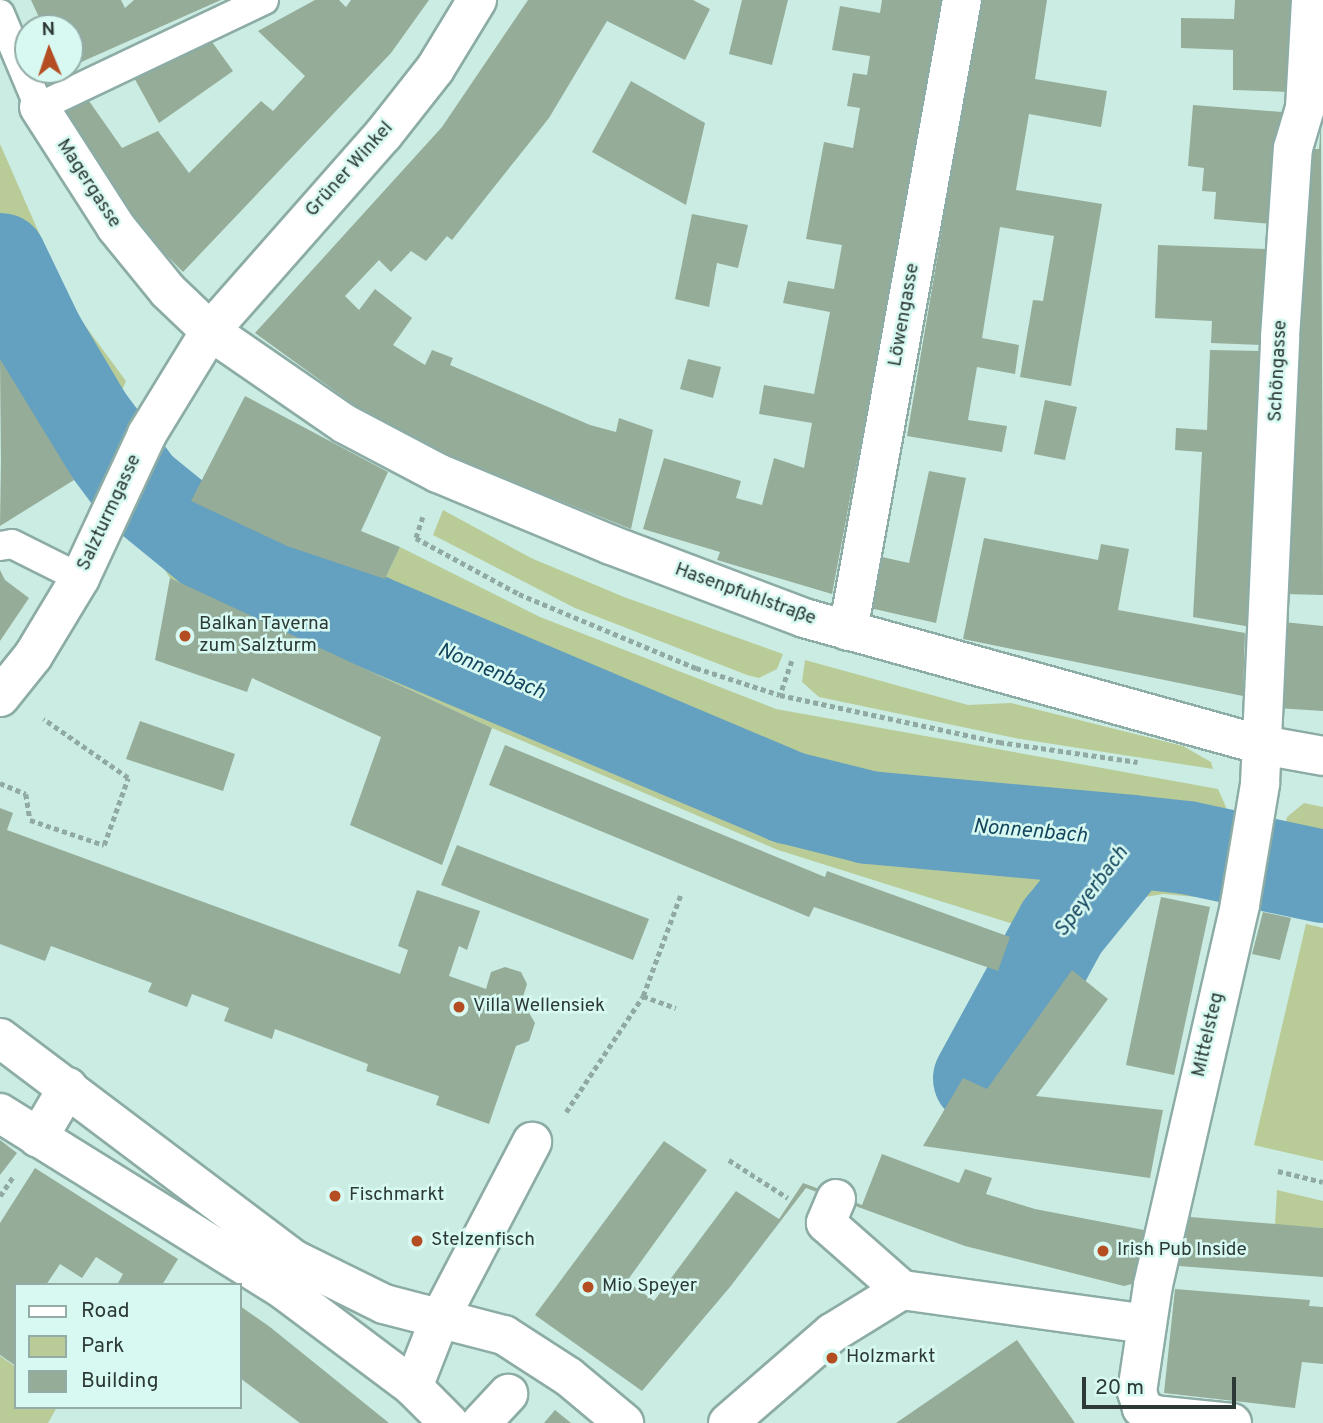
<!DOCTYPE html>
<meta charset="utf-8">
<style>
body{margin:0}
#map{position:relative;width:1323px;height:1423px;overflow:hidden;background:#caece3;font-family:Overpass,sans-serif}
div>[style]{position:absolute}
[style*='--x']{left:calc(var(--x)*1px);top:calc(var(--y)*1px);width:calc(var(--w)*1px);rotate:calc(var(--a)*1deg)}
.green>*{inset:0;background:#b9cb97}
.river>*{height:93px;margin:-46.5px;padding:0 46.5px;transform-origin:46.5px;border-radius:46.5px;background:#64a0c0}
.building>*{inset:0;background:#95ac99}
.path>*{height:4.5px;margin-top:-2.25px;transform-origin:0;background:repeating-linear-gradient(90deg,#90aaa3 0 5px,transparent 0 8.5px)}
.roads{filter:drop-shadow(2px 0 #8caca5) drop-shadow(-2px 0 #8caca5) drop-shadow(0 2px #8caca5) drop-shadow(0 -2px #8caca5)}
.service>*{height:28px;margin:-14px;padding:0 14px;transform-origin:14px;border-radius:14px;background:#fff}
.pedestrian>*{height:38px;margin:-19px;padding:0 19px;transform-origin:19px;border-radius:19px;background:#fff}
.minor>*{height:38px;margin:-19px;padding:0 19px;transform-origin:19px;border-radius:19px;background:#fff}
.dots>*{width:19px;height:19px;translate:-50% -50%;box-sizing:border-box;border:4px solid #d7f9f1;border-radius:50%}
span{translate:-50% -50%;white-space:nowrap;text-align:center;line-height:1.15;-webkit-text-stroke:5px #d7f9f1;paint-order:stroke}
.street-label{font-size:19px;color:#2c3936}
.poi-label{font-size:19px;color:#2c3936}
.left{translate:0 -50%;text-align:left}
.water-label{font-size:21px;color:#14455d;font-style:italic}
.legend{position:absolute;left:14px;top:1283px;width:228px;height:126px;box-sizing:border-box;background:#d7f9f1;border:2px solid #93aca6;margin:0;padding:9px 12px;list-style:none;font-size:21px;color:#2c3936}
.legend li{display:flex;align-items:center;gap:14px;height:35px}
.legend b{width:35px;border:2px solid #93aca6}
.north{position:absolute;left:14px;top:14px;width:70px;height:70px;box-sizing:border-box;background:#d7f9f1;border:2px solid #93aca6;border-radius:50%;rotate:358deg;font-size:19px;font-weight:700;line-height:28px;text-align:center;color:#2c3936}
.north::after{content:'';display:block;margin:auto;width:24px;height:32px;background:#b44e22;clip-path:polygon(50% 0,100% 100%,50% 72%,0 100%)}
.scale{position:absolute;left:1082px;top:1377px;width:154px;height:32px;box-sizing:border-box;border:4px solid #2c3936;border-top:0;padding-left:9px;font-size:21px;line-height:24px;white-space:nowrap;color:#2c3936;-webkit-text-stroke:5px #d7f9f1;paint-order:stroke}
</style>
<div id="map">
<div class="green">
<div style="clip-path:polygon(0 144px,72px 308px,126px 381px,87px 474px,0 318px)"></div>
<div style="clip-path:polygon(178px 469px,191px 501px,287px 546px,385px 579px,400px 547px,540px 617px,776px 709px,1218px 789px,1226px 807px,1209px 898px,1163px 894px,1133px 899px,1103px 933px,1032px 930px,778px 850px,492px 728px,170px 578px,144px 538px)"></div>
<div style="clip-path:polygon(443px 510px,531px 558px,624px 597px,783px 654px,777px 669px,759px 678px,747px 675px,575px 608px,433px 535px)"></div>
<div style="clip-path:polygon(805px 660px,968px 705px,1011px 703px,1183px 746px,1211px 762px,1213px 769px,1015px 738px,819px 697px,802px 682px)"></div>
<div style="clip-path:polygon(1304px 803px,1323px 807px,1323px 921px,1270px 909px,1287px 817px)"></div>
<div style="clip-path:polygon(1306px 924px,1323px 928px,1323px 1161px,1254px 1145px)"></div>
<div style="clip-path:polygon(1277px 1190px,1323px 1201px,1323px 1228px,1275px 1225px)"></div>
<div style="clip-path:polygon(0 1356px,16px 1367px,16px 1407px,57px 1407px,48px 1423px,0 1423px)"></div>
</div>
<div class="river">
<div style="--x:0;--y:259;--w:85;--a:64.3"></div>
<div style="--x:37;--y:336;--w:94;--a:59.3"></div>
<div style="--x:85;--y:417;--w:89;--a:53.3"></div>
<div style="--x:138;--y:488;--w:90;--a:39.2"></div>
<div style="--x:208;--y:545;--w:178;--a:25"></div>
<div style="--x:369;--y:620;--w:455;--a:22.9"></div>
<div style="--x:788;--y:797;--w:82;--a:14"></div>
<div style="--x:868;--y:817;--w:264;--a:5.2"></div>
<div style="--x:979;--y:1078;--w:173;--a:-61.4"></div>
<div style="--x:1062;--y:926;--w:109;--a:-50.9"></div>
<div style="--x:1131;--y:841;--w:55;--a:6.2"></div>
<div style="--x:1186;--y:847;--w:140;--a:12"></div>
</div>
<div class="building">
<div style="clip-path:polygon(31px 0,121px 0,125px 8px,134px 0,221px 0,70px 67px,70px 28px,44px 28px)"></div>
<div style="clip-path:polygon(315px 0,339px 0,346px 7px,351px 0,429px 0,391px 53px,183px 272px,136px 224px,58px 116px,89px 101px,122px 148px,158px 131px,189px 173px,261px 101px,273px 111px,305px 76px,258px 31px)"></div>
<div style="clip-path:polygon(528px 0,693px 0,710px 9px,685px 60px,607px 21px,549px 118px,452px 240px,447px 236px,426px 261px,411px 251px,391px 272px,379px 260px,345px 296px,359px 310px,375px 289px,412px 318px,393px 345px,425px 365px,432px 350px,453px 358px,450px 365px,590px 425px,616px 432px,619px 418px,653px 430px,631px 529px,396px 435px,255px 333px,442px 127px)"></div>
<div style="clip-path:polygon(742px 0,788px 0,772px 65px,729px 54px)"></div>
<div style="clip-path:polygon(882px 0,944px 0,832px 594px,717px 560px,720px 552px,643px 529px,664px 458px,741px 481px,736px 498px,762px 505px,774px 458px,804px 468px,812px 423px,759px 414px,764px 385px,814px 394px,830px 312px,783px 303px,788px 281px,834px 289px,842px 245px,806px 239px,824px 142px,853px 148px,860px 108px,847px 106px,853px 73px,867px 75px,870px 56px,832px 50px,840px 6px,880px 13px)"></div>
<div style="clip-path:polygon(981px 0,1047px 0,1035px 79px,1107px 91px,1101px 127px,1029px 114px,1016px 190px,1102px 204px,1071px 386px,1020px 377px,1033px 300px,1043px 301px,1054px 236px,1000px 227px,982px 338px,1019px 345px,1015px 374px,977px 367px,968px 420px,1007px 426px,1002px 452px,907px 436px)"></div>
<div style="clip-path:polygon(1235px 0,1294px 0,1290px 92px,1233px 90px,1233px 50px,1181px 48px,1181px 18px,1234px 19px)"></div>
<div style="clip-path:polygon(207px 35px,233px 71px,159px 123px,132px 74px)"></div>
<div style="clip-path:polygon(631px 81px,705px 123px,686px 205px,592px 152px)"></div>
<div style="clip-path:polygon(1193px 105px,1282px 112px,1272px 224px,1214px 219px,1216px 192px,1202px 191px,1204px 168px,1188px 166px)"></div>
<div style="clip-path:polygon(1321px 121px,1323px 595px,1284px 594px,1306px 149px,1319px 149px)"></div>
<div style="clip-path:polygon(692px 214px,748px 225px,738px 268px,717px 263px,709px 307px,675px 299px)"></div>
<div style="clip-path:polygon(1158px 245px,1266px 249px,1262px 345px,1211px 343px,1212px 321px,1155px 318px)"></div>
<div style="clip-path:polygon(1210px 350px,1261px 351px,1251px 627px,1193px 617px,1202px 452px,1175px 450px,1176px 428px,1207px 430px)"></div>
<div style="clip-path:polygon(0 359px,74px 480px,0 526px,1px 461px)"></div>
<div style="clip-path:polygon(688px 359px,721px 367px,713px 398px,680px 389px)"></div>
<div style="clip-path:polygon(245px 396px,388px 472px,361px 531px,400px 547px,385px 579px,287px 546px,191px 501px)"></div>
<div style="clip-path:polygon(1045px 400px,1077px 407px,1065px 460px,1034px 454px)"></div>
<div style="clip-path:polygon(929px 471px,966px 478px,936px 623px,870px 608px,882px 557px,909px 563px)"></div>
<div style="clip-path:polygon(984px 538px,1098px 560px,1101px 544px,1129px 549px,1118px 610px,1245px 633px,1243px 696px,963px 639px)"></div>
<div style="clip-path:polygon(0 570px,5px 580px,29px 598px,0 641px)"></div>
<div style="clip-path:polygon(170px 578px,492px 728px,442px 865px,350px 825px,381px 737px,252px 678px,247px 692px,155px 660px)"></div>
<div style="clip-path:polygon(1283px 622px,1323px 626px,1323px 711px,1276px 708px)"></div>
<div style="clip-path:polygon(140px 721px,235px 754px,223px 791px,126px 759px)"></div>
<div style="clip-path:polygon(505px 745px,825px 877px,827px 871px,1010px 937px,998px 971px,814px 907px,809px 917px,489px 785px)"></div>
<div style="clip-path:polygon(0 808px,13px 813px,7px 830px,400px 974px,408px 950px,398px 946px,417px 890px,480px 911px,467px 950px,459px 946px,449px 976px,486px 989px,491px 972px,505px 967px,521px 972px,527px 984px,522px 1000px,531px 1003px,528px 1011px,535px 1023px,529px 1041px,516px 1046px,489px 1124px,436px 1105px,439px 1096px,366px 1071px,368px 1064px,275px 1029px,272px 1039px,224px 1021px,229px 1008px,192px 994px,187px 1007px,148px 992px,152px 983px,51px 946px,45px 961px,0 944px)"></div>
<div style="clip-path:polygon(457px 845px,649px 919px,633px 960px,441px 885px)"></div>
<div style="clip-path:polygon(1161px 897px,1210px 907px,1174px 1075px,1126px 1065px)"></div>
<div style="clip-path:polygon(1263px 912px,1291px 918px,1280px 960px,1252px 954px)"></div>
<div style="clip-path:polygon(1072px 970px,1108px 999px,1036px 1096px,1163px 1110px,1150px 1178px,923px 1146px,963px 1078px,987px 1089px)"></div>
<div style="clip-path:polygon(0 1140px,17px 1153px,0 1175px)"></div>
<div style="clip-path:polygon(664px 1141px,707px 1170px,627px 1281px,654px 1301px,736px 1191px,779px 1219px,803px 1183px,862px 1205px,882px 1154px,959px 1183px,965px 1169px,992px 1178px,986px 1194px,1035px 1209px,1144px 1230px,1136px 1283px,1124px 1286px,965px 1246px,806px 1188px,730px 1287px,642px 1391px,535px 1315px)"></div>
<div style="clip-path:polygon(35px 1168px,178px 1259px,162px 1285px,117px 1285px,123px 1274px,96px 1257px,82px 1278px,60px 1264px,46px 1285px,16px 1285px,16px 1366px,0 1355px,0 1223px)"></div>
<div style="clip-path:polygon(1190px 1217px,1323px 1228px,1323px 1277px,1179px 1266px)"></div>
<div style="clip-path:polygon(1175px 1289px,1310px 1300px,1309px 1306px,1323px 1307px,1323px 1364px,1302px 1362px,1295px 1408px,1164px 1393px)"></div>
<div style="clip-path:polygon(240px 1306px,270px 1327px,389px 1423px,300px 1423px,240px 1378px)"></div>
<div style="clip-path:polygon(1017px 1340px,1075px 1423px,896px 1423px,931px 1399px)"></div>
<div style="clip-path:polygon(555px 1410px,571px 1423px,544px 1423px)"></div>
</div>
<div class="path">
<div style="--x:423;--y:517;--w:22;--a:108"></div>
<div style="--x:416;--y:538;--w:117;--a:28.5"></div>
<div style="--x:519;--y:594;--w:192;--a:22.7"></div>
<div style="--x:696;--y:668;--w:88;--a:17.8"></div>
<div style="--x:792;--y:661;--w:36;--a:109"></div>
<div style="--x:780;--y:695;--w:224;--a:12.1"></div>
<div style="--x:999;--y:742;--w:140;--a:8.2"></div>
<div style="--x:0;--y:783;--w:28;--a:23"></div>
<div style="--x:26;--y:794;--w:26;--a:81"></div>
<div style="--x:30;--y:820;--w:78;--a:18.7"></div>
<div style="--x:104;--y:845;--w:71;--a:-70.3"></div>
<div style="--x:128;--y:778;--w:103;--a:-145.2"></div>
<div style="--x:643;--y:996;--w:35;--a:20"></div>
<div style="--x:566;--y:1112;--w:139;--a:-56.4"></div>
<div style="--x:643;--y:996;--w:109;--a:-69.6"></div>
<div style="--x:729;--y:1160;--w:70;--a:32.8"></div>
<div style="--x:1278;--y:1171;--w:46;--a:13.7"></div>
<div style="--x:0;--y:1196;--w:25;--a:-56"></div>
</div>
<div class="roads">
<div class="service">
<div style="--x:0;--y:14;--w:101;--a:67.2"></div>
<div style="--x:39;--y:107;--w:249;--a:-25.4"></div>
<div style="--x:0;--y:546;--w:12;--a:-9"></div>
<div style="--x:12;--y:544;--w:76;--a:26.6"></div>
</div>
<div class="pedestrian">
<div style="--x:0;--y:1038;--w:369;--a:37"></div>
<div style="--x:295;--y:1260;--w:99;--a:26.3"></div>
<div style="--x:384;--y:1304;--w:124;--a:14.5"></div>
<div style="--x:504;--y:1335;--w:77;--a:32.9"></div>
<div style="--x:38;--y:1138;--w:59;--a:-59.5"></div>
<div style="--x:413;--y:1387;--w:74;--a:-68.6"></div>
<div style="--x:440;--y:1318;--w:199;--a:-62.4"></div>
</div>
<div class="minor">
<div style="--x:39;--y:107;--w:143;--a:57.3"></div>
<div style="--x:116;--y:227;--w:82;--a:50.9"></div>
<div style="--x:168;--y:291;--w:58;--a:43.6"></div>
<div style="--x:210;--y:331;--w:164;--a:34.6"></div>
<div style="--x:345;--y:424;--w:105;--a:27.8"></div>
<div style="--x:438;--y:473;--w:187;--a:22.6"></div>
<div style="--x:611;--y:545;--w:206;--a:20.7"></div>
<div style="--x:804;--y:618;--w:475;--a:15.5"></div>
<div style="--x:1262;--y:745;--w:62;--a:10.2"></div>
<div style="--x:848;--y:631;--w:641;--a:-79.76"></div>
<div style="--x:0;--y:697;--w:53;--a:-51.2"></div>
<div style="--x:33;--y:656;--w:91;--a:-58.9"></div>
<div style="--x:80;--y:578;--w:159;--a:-65"></div>
<div style="--x:147;--y:434;--w:121;--a:-58.5"></div>
<div style="--x:210;--y:331;--w:261;--a:-48.6"></div>
<div style="--x:383;--y:135;--w:84;--a:-51.8"></div>
<div style="--x:435;--y:69;--w:81;--a:-58.7"></div>
<div style="--x:0;--y:1113;--w:335;--a:31.9"></div>
<div style="--x:284;--y:1290;--w:161;--a:36.9"></div>
<div style="--x:413;--y:1387;--w:51;--a:45"></div>
<div style="--x:836;--y:1199;--w:26;--a:113"></div>
<div style="--x:826;--y:1223;--w:101;--a:41.4"></div>
<div style="--x:569;--y:1377;--w:72;--a:39.9"></div>
<div style="--x:481;--y:1423;--w:40;--a:-47"></div>
<div style="--x:728;--y:1423;--w:138;--a:-40.9"></div>
<div style="--x:832;--y:1333;--w:82;--a:-31.6"></div>
<div style="--x:902;--y:1290;--w:247;--a:7.9"></div>
<div style="--x:1232;--y:1423;--w:77;--a:-174.1"></div>
<div style="--x:1155;--y:1415;--w:15;--a:-152"></div>
<div style="--x:1142;--y:1408;--w:17;--a:-107"></div>
<div style="--x:1137;--y:1392;--w:108;--a:-81.5"></div>
<div style="--x:1153;--y:1285;--w:391;--a:-77.1"></div>
<div style="--x:1240;--y:904;--w:122;--a:-80.5"></div>
<div style="--x:1260;--y:784;--w:447;--a:-87.4"></div>
<div style="--x:1280;--y:337;--w:189;--a:-86.1"></div>
<div style="--x:1293;--y:148;--w:42;--a:-73.3"></div>
<div style="--x:1305;--y:108;--w:108;--a:-86.8"></div>
</div>
</div>
<div class="dots">
<div style="left:185px;top:636px;background:#b44e22"></div>
<div style="left:459px;top:1007px;background:#b44e22"></div>
<div style="left:335px;top:1196px;background:#b44e22"></div>
<div style="left:417px;top:1241px;background:#b44e22"></div>
<div style="left:1103px;top:1251px;background:#b44e22"></div>
<div style="left:588px;top:1287px;background:#b44e22"></div>
<div style="left:832px;top:1358px;background:#b44e22"></div>
</div>
<div class="street-label">
<span style="left:350px;top:170px;rotate:-48deg">Grüner Winkel</span>
<span style="left:88px;top:184px;rotate:57deg">Magergasse</span>
<span style="left:905px;top:315px;rotate:-80deg">Löwengasse</span>
<span style="left:1279px;top:371px;rotate:-87deg">Schöngasse</span>
<span style="left:110px;top:513px;rotate:-65deg">Salzturmgasse</span>
<span style="left:745px;top:595px;rotate:20deg">Hasenpfuhlstraße</span>
<span style="left:1209px;top:1035px;rotate:-77deg">Mittelsteg</span>
</div>
<div class="poi-label">
<span class="left" style="left:199px;top:636px">Balkan Taverna<br>zum Salzturm</span>
<span class="left" style="left:473px;top:1007px">Villa Wellensiek</span>
<span class="left" style="left:349px;top:1196px">Fischmarkt</span>
<span class="left" style="left:431px;top:1241px">Stelzenfisch</span>
<span class="left" style="left:1117px;top:1251px">Irish Pub Inside</span>
<span class="left" style="left:602px;top:1287px">Mio Speyer</span>
<span class="left" style="left:846px;top:1358px">Holzmarkt</span>
</div>
<div class="water-label">
<span style="left:491px;top:672px;rotate:23deg">Nonnenbach</span>
<span style="left:1030px;top:832px;rotate:5deg">Nonnenbach</span>
<span style="left:1092px;top:892px;rotate:-53deg">Speyerbach</span>
</div>
<ul class="legend">
<li><b style="height:9px;background:#fff"></b>Road</li>
<li><b style="height:19px;background:#b9cb97"></b>Park</li>
<li><b style="height:19px;background:#95ac99"></b>Building</li>
</ul>
<div class="north">N</div>
<div class="scale">20 m</div>
</div>
